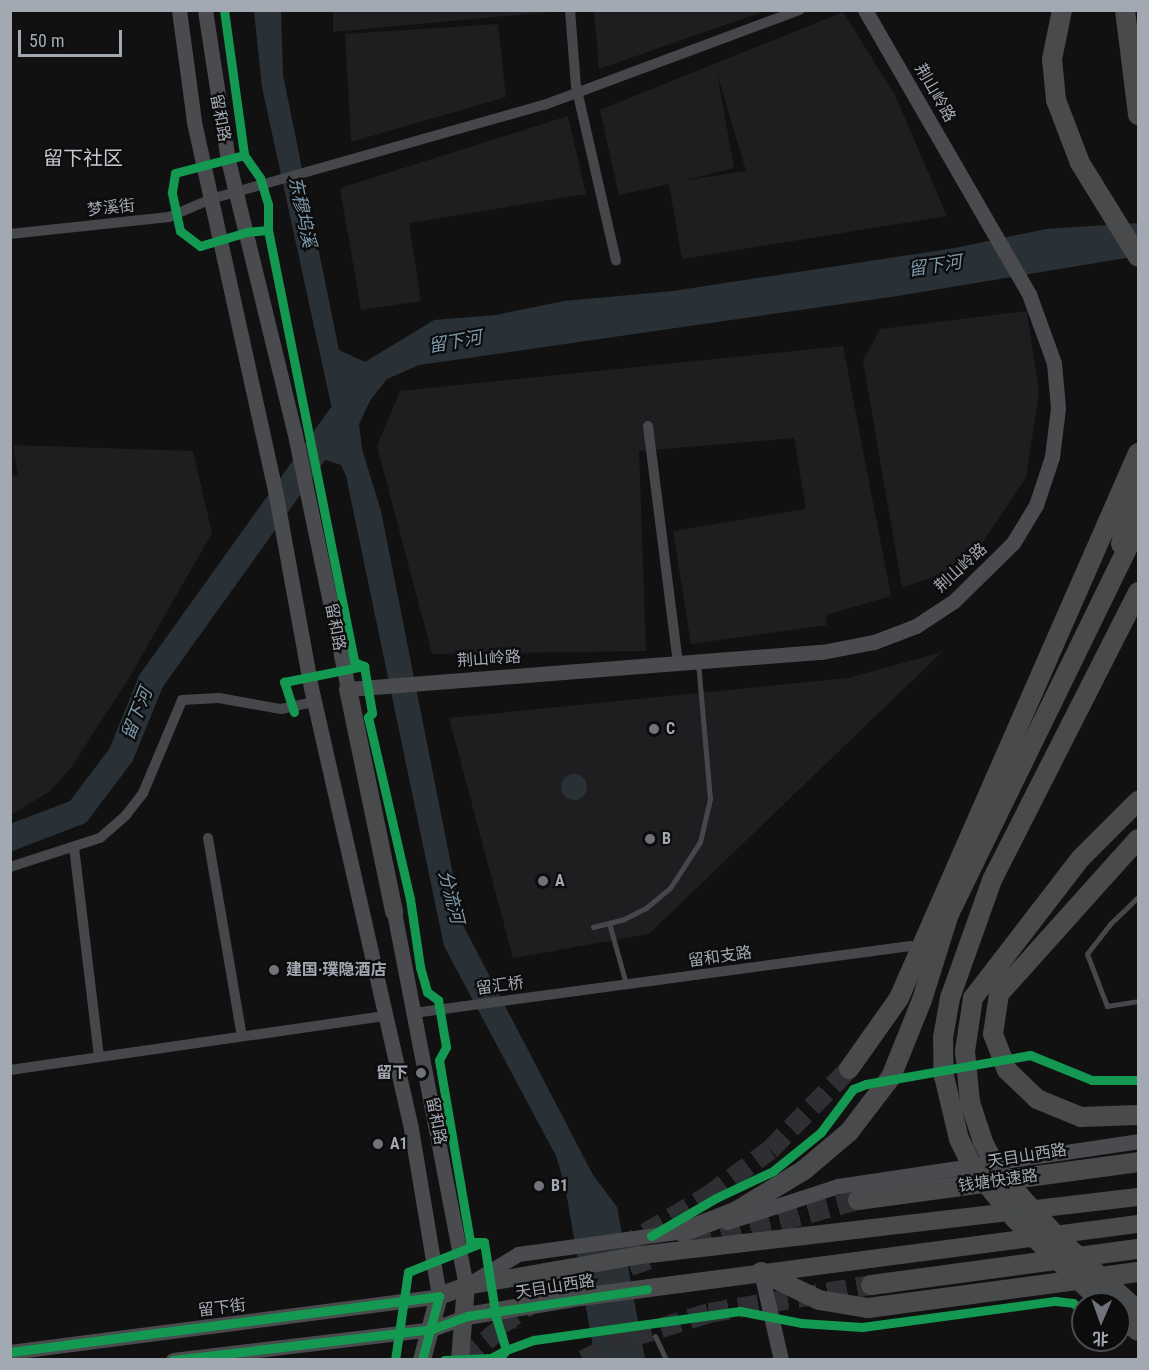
<!DOCTYPE html>
<meta charset="utf-8">
<style>
body{margin:0}
#map{position:relative;width:1149px;height:1370px;overflow:hidden;background:#111112;font-family:"Roboto Condensed","Noto Sans SC",sans-serif}
div>[style]{position:absolute}
[style*='--x']{left:calc(var(--x)*1px);top:calc(var(--y)*1px);width:calc(var(--w)*1px);rotate:calc(var(--a)*1deg)}
.built>*{inset:0;background:#1e1e20}
.water>*{inset:0;background:#293136}
.round{border-radius:50%}
.river>*{height:26px;margin:-13px;padding:0 13px;transform-origin:13px;border-radius:13px;background:#293136}
.highway-tunnel>*{height:20px;margin-top:-10px;transform-origin:0;background:repeating-linear-gradient(90deg,#2e2f32 0 20px,transparent 0 30px)}
.lane>*{height:5px;margin:-2.5px;padding:0 2.5px;transform-origin:2.5px;border-radius:2.5px;background:#46474a}
.street>*{height:10px;margin:-5px;padding:0 5px;transform-origin:5px;border-radius:5px;background:#46474a}
.secondary>*{height:15px;margin:-7.5px;padding:0 7.5px;transform-origin:7.5px;border-radius:7.5px;background:#4a4b4e}
.primary>*{height:18px;margin:-9px;padding:0 9px;transform-origin:9px;border-radius:9px;background:#484a4c}
.highway>*{height:20px;margin:-10px;padding:0 10px;transform-origin:10px;border-radius:10px;background:#484a4b}
.primary-bridge>*{height:18px;margin:-9px;padding:0 9px;transform-origin:9px;border-radius:9px;background:#484a4c}
.highway-bridge>*{height:20px;margin:-10px;padding:0 10px;transform-origin:10px;border-radius:10px;background:#484a4b}
.cycleway>*{height:9px;margin:-4.5px;padding:0 4.5px;transform-origin:4.5px;border-radius:4.5px;background:#139951}
.dots>*{width:16px;height:16px;translate:-50% -50%;box-sizing:border-box;border:3px solid #0c0c0d;border-radius:50%}
span{translate:-50% -50%;white-space:nowrap;text-align:center;line-height:1.15;-webkit-text-stroke:4.5px #0c0c0d;paint-order:stroke}
.street-label{font-size:16px;color:#a3a9b2}
.poi-label{font-size:16px;color:#a3a9b2;font-weight:700}
.left{translate:0 -50%;text-align:left}
.right{translate:-100% -50%;text-align:right}
.water-label{font-size:18px;color:#7c99ab;font-style:italic}
.quarter-label{font-size:20px;color:#c4c7ce}
.frame{position:absolute;inset:0;border:12px solid #a3a9b2;pointer-events:none}
.north{position:absolute;left:1071px;top:1292px;width:60px;height:60px;box-sizing:border-box;background:#0c0c0d;border:2px solid #484b4f;border-radius:50%;rotate:182deg;font-size:16px;font-weight:700;line-height:24px;text-align:center;color:#a3a9b2}
.north::after{content:'';display:block;margin:auto;width:21px;height:27px;background:#70747a;clip-path:polygon(50% 0,100% 100%,50% 72%,0 100%)}
.scale{position:absolute;left:18px;top:30px;width:104px;height:27px;box-sizing:border-box;border:3px solid #a3a9b2;border-top:0;padding-left:8px;font-size:18px;line-height:21px;white-space:nowrap;color:#a3a9b2;-webkit-text-stroke:4px #0c0c0d;paint-order:stroke}
</style>
<div id="map">
<div class="built">
<div style="clip-path:polygon(594px 10px,765px 10px,765px 11px,599px 69px)"></div>
<div style="clip-path:polygon(333px 11px,548px 10px,548px 12px,333px 32px)"></div>
<div style="clip-path:polygon(evenodd,843px 12px,895px 95px,947px 216px,682px 259px,669px 184px,619px 195px,600px 110px,843px 12px,717px 73px,746px 171px,681px 181px,734px 168px,717px 73px)"></div>
<div style="clip-path:polygon(498px 24px,506px 97px,351px 142px,345px 34px)"></div>
<div style="clip-path:polygon(568px 116px,586px 194px,409px 223px,421px 301px,361px 310px,340px 188px)"></div>
<div style="clip-path:polygon(1027px 311px,1039px 392px,1026px 478px,968px 564px,902px 588px,863px 361px,880px 329px)"></div>
<div style="clip-path:polygon(843px 346px,891px 596px,826px 615px,827px 625px,691px 644px,673px 531px,806px 509px,794px 438px,639px 451px,646px 651px,432px 654px,377px 446px,400px 391px)"></div>
<div style="clip-path:polygon(13px 445px,193px 451px,212px 533px,129px 678px,70px 769px,50px 791px,11px 815px,10px 476px,18px 475px)"></div>
<div style="clip-path:polygon(942px 652px,649px 934px,513px 958px,449px 718px,848px 678px)"></div>
</div>
<div class="water">
<div style="clip-path:polygon(254px 11px,281px 11px,283px 75px,339px 350px,365px 362px,434px 320px,496px 315px,564px 301px,673px 291px,955px 248px,1046px 229px,1138px 223px,1138px 256px,891px 297px,419px 365px,387px 379px,371px 399px,359px 424px,362px 449px,381px 511px,463px 925px,593px 1175px,617px 1207px,645px 1359px,595px 1359px,565px 1186px,556px 1156px,444px 946px,346px 476px,341px 465px,326px 460px,319px 435px,332px 409px,262px 87px)"></div>
<div class="round" style="left:561px;top:774px;width:26px;height:26px"></div>
</div>
<div class="river">
<div style="--x:10;--y:838;--w:73;--a:-20.9"></div>
<div style="--x:78;--y:812;--w:71;--a:-53"></div>
<div style="--x:121;--y:755;--w:80;--a:-67.9"></div>
<div style="--x:151;--y:681;--w:326;--a:-54.4"></div>
</div>
<div class="highway-tunnel">
<div style="--x:693;--y:1245;--w:171;--a:-15.3"></div>
<div style="--x:573;--y:1286;--w:85;--a:-19.3"></div>
<div style="--x:499;--y:1326;--w:83;--a:-34.3"></div>
<div style="--x:568;--y:1279;--w:163;--a:-30.7"></div>
<div style="--x:708;--y:1196;--w:77;--a:-36.6"></div>
<div style="--x:770;--y:1150;--w:113;--a:-45.7"></div>
<div style="--x:463;--y:1360;--w:62;--a:-39.8"></div>
<div style="--x:583;--y:1360;--w:54;--a:-25.1"></div>
<div style="--x:632;--y:1337;--w:81;--a:-17.3"></div>
<div style="--x:709;--y:1313;--w:164;--a:-9.8"></div>
</div>
<div class="lane">
<div style="--x:1138;--y:897;--w:37;--a:136"></div>
<div style="--x:1111;--y:923;--w:39;--a:128"></div>
<div style="--x:1087;--y:954;--w:56;--a:69"></div>
<div style="--x:1107;--y:1006;--w:31;--a:-9"></div>
<div style="--x:609;--y:923;--w:63;--a:74.4"></div>
<div style="--x:593;--y:927;--w:32;--a:-14"></div>
<div style="--x:624;--y:919;--w:25;--a:-27"></div>
<div style="--x:646;--y:908;--w:31;--a:-40"></div>
<div style="--x:670;--y:888;--w:55;--a:-56.9"></div>
<div style="--x:700;--y:842;--w:44;--a:-76.9"></div>
<div style="--x:710;--y:799;--w:138;--a:-95"></div>
<div style="--x:655;--y:1336;--w:26;--a:65"></div>
</div>
<div class="street">
<div style="--x:570;--y:10;--w:76;--a:85.5"></div>
<div style="--x:576;--y:86;--w:179;--a:77.1"></div>
<div style="--x:10;--y:234;--w:160;--a:-6.1"></div>
<div style="--x:169;--y:217;--w:46;--a:-23.2"></div>
<div style="--x:211;--y:199;--w:346;--a:-15.8"></div>
<div style="--x:544;--y:105;--w:273;--a:-20.4"></div>
<div style="--x:648;--y:426;--w:240;--a:82.8"></div>
<div style="--x:208;--y:838;--w:201;--a:80.3"></div>
<div style="--x:74;--y:847;--w:211;--a:83.2"></div>
<div style="--x:10;--y:867;--w:95;--a:-17.9"></div>
<div style="--x:100;--y:838;--w:35;--a:-41"></div>
<div style="--x:126;--y:815;--w:28;--a:-52"></div>
<div style="--x:143;--y:793;--w:101;--a:-67.2"></div>
<div style="--x:182;--y:700;--w:37;--a:-3"></div>
<div style="--x:219;--y:698;--w:63;--a:10.1"></div>
<div style="--x:281;--y:709;--w:34;--a:-12"></div>
<div style="--x:414;--y:1013;--w:501;--a:-7.69"></div>
<div style="--x:10;--y:1070;--w:380;--a:-8.2"></div>
</div>
<div class="secondary">
<div style="--x:205;--y:10;--w:152;--a:81.3"></div>
<div style="--x:228;--y:160;--w:278;--a:76.3"></div>
<div style="--x:294;--y:430;--w:265;--a:78.2"></div>
<div style="--x:348;--y:689;--w:475;--a:-4.5"></div>
<div style="--x:822;--y:652;--w:53;--a:-10.9"></div>
<div style="--x:874;--y:642;--w:45;--a:-20.9"></div>
<div style="--x:916;--y:626;--w:45;--a:-33.3"></div>
<div style="--x:954;--y:601;--w:83;--a:-44.5"></div>
<div style="--x:1013;--y:543;--w:44;--a:-58.8"></div>
<div style="--x:1036;--y:505;--w:51;--a:-71.6"></div>
<div style="--x:1052;--y:457;--w:49;--a:-83"></div>
<div style="--x:1058;--y:408;--w:45;--a:-95.1"></div>
<div style="--x:1054;--y:363;--w:73;--a:-109.9"></div>
<div style="--x:1029;--y:294;--w:328;--a:-120"></div>
<div style="--x:394;--y:912;--w:381;--a:79.1"></div>
<div style="--x:466;--y:1286;--w:61;--a:-31.6"></div>
<div style="--x:518;--y:1254;--w:176;--a:-7.9"></div>
<div style="--x:727;--y:1222;--w:117;--a:-18"></div>
<div style="--x:838;--y:1186;--w:303;--a:-8.5"></div>
<div style="--x:761;--y:1272;--w:90;--a:77.2"></div>
<div style="--x:10;--y:1352;--w:433;--a:-7.4"></div>
<div style="--x:439;--y:1296;--w:170;--a:-99.5"></div>
<div style="--x:411;--y:1128;--w:451;--a:-102.8"></div>
<div style="--x:311;--y:688;--w:196;--a:-100.3"></div>
<div style="--x:276;--y:495;--w:383;--a:-102.4"></div>
<div style="--x:194;--y:121;--w:112;--a:-97.7"></div>
<div style="--x:173;--y:1360;--w:261;--a:-6.8"></div>
<div style="--x:432;--y:1329;--w:37;--a:-20"></div>
</div>
<div class="primary">
<div style="--x:348;--y:689;--w:228;--a:78.3"></div>
<div style="--x:641;--y:1255;--w:500;--a:-6.66"></div>
<div style="--x:467;--y:1316;--w:116;--a:-9.5"></div>
<div style="--x:581;--y:1297;--w:562;--a:-7.47"></div>
<div style="--x:422;--y:1360;--w:66;--a:-75.1"></div>
<div style="--x:439;--y:1296;--w:29;--a:-20"></div>
<div style="--x:466;--y:1286;--w:110;--a:-10"></div>
<div style="--x:460;--y:1360;--w:74;--a:-85.4"></div>
</div>
<div class="highway">
<div style="--x:1062;--y:10;--w:50;--a:101.5"></div>
<div style="--x:1052;--y:59;--w:41;--a:84.4"></div>
<div style="--x:1056;--y:100;--w:67;--a:69.1"></div>
<div style="--x:1080;--y:163;--w:110;--a:58.3"></div>
<div style="--x:1125;--y:10;--w:106;--a:82.9"></div>
<div style="--x:1121;--y:544;--w:60;--a:-77.6"></div>
<div style="--x:1138;--y:839;--w:208;--a:131.9"></div>
<div style="--x:999;--y:994;--w:40;--a:98.5"></div>
<div style="--x:993;--y:1034;--w:39;--a:69"></div>
<div style="--x:1007;--y:1070;--w:42;--a:44"></div>
<div style="--x:1037;--y:1099;--w:48;--a:22.2"></div>
<div style="--x:1081;--y:1117;--w:57;--a:-2"></div>
<div style="--x:950;--y:998;--w:125;--a:-70.4"></div>
<div style="--x:992;--y:880;--w:323;--a:-63.1"></div>
<div style="--x:973;--y:998;--w:177;--a:-52.4"></div>
<div style="--x:1081;--y:858;--w:81;--a:-45"></div>
<div style="--x:849;--y:1069;--w:87;--a:-54.8"></div>
<div style="--x:899;--y:998;--w:595;--a:-66.32"></div>
<div style="--x:858;--y:1200;--w:283;--a:-7.7"></div>
<div style="--x:683;--y:1232;--w:56;--a:-21"></div>
<div style="--x:735;--y:1212;--w:81;--a:-31.3"></div>
<div style="--x:804;--y:1170;--w:59;--a:-40.2"></div>
<div style="--x:849;--y:1132;--w:69;--a:-52.6"></div>
<div style="--x:891;--y:1077;--w:83;--a:-68.1"></div>
<div style="--x:922;--y:1000;--w:90;--a:-72.6"></div>
<div style="--x:949;--y:914;--w:432;--a:-64"></div>
<div style="--x:761;--y:1272;--w:64;--a:25.8"></div>
<div style="--x:819;--y:1300;--w:50;--a:9.3"></div>
<div style="--x:868;--y:1308;--w:272;--a:-7.6"></div>
<div style="--x:871;--y:1285;--w:269;--a:-7.7"></div>
<div style="--x:1119;--y:1316;--w:24;--a:38"></div>
</div>
<div class="primary-bridge">
<div style="--x:574;--y:1267;--w:68;--a:-10.2"></div>
</div>
<div class="highway-bridge">
<div style="--x:950;--y:998;--w:40;--a:100"></div>
<div style="--x:943;--y:1037;--w:39;--a:89"></div>
<div style="--x:944;--y:1076;--w:65;--a:76.6"></div>
<div style="--x:959;--y:1139;--w:30;--a:64"></div>
<div style="--x:972;--y:1166;--w:68;--a:50.9"></div>
<div style="--x:1015;--y:1219;--w:123;--a:43.7"></div>
<div style="--x:973;--y:998;--w:54;--a:98.6"></div>
<div style="--x:965;--y:1051;--w:51;--a:84.4"></div>
<div style="--x:970;--y:1102;--w:42;--a:72"></div>
<div style="--x:983;--y:1142;--w:35;--a:63"></div>
<div style="--x:999;--y:1173;--w:91;--a:47.7"></div>
<div style="--x:1060;--y:1240;--w:105;--a:42.3"></div>
</div>
<div class="cycleway">
<div style="--x:224;--y:10;--w:146;--a:82.1"></div>
<div style="--x:244;--y:155;--w:28;--a:55"></div>
<div style="--x:260;--y:178;--w:28;--a:73"></div>
<div style="--x:268;--y:205;--w:25;--a:90"></div>
<div style="--x:268;--y:230;--w:21;--a:175"></div>
<div style="--x:247;--y:232;--w:49;--a:163.4"></div>
<div style="--x:200;--y:246;--w:25;--a:-143"></div>
<div style="--x:180;--y:231;--w:40;--a:-102"></div>
<div style="--x:172;--y:192;--w:19;--a:-81"></div>
<div style="--x:175;--y:173;--w:71;--a:-14.6"></div>
<div style="--x:268;--y:230;--w:440;--a:78.7"></div>
<div style="--x:354;--y:662;--w:11;--a:22"></div>
<div style="--x:364;--y:666;--w:48;--a:80.3"></div>
<div style="--x:372;--y:713;--w:6;--a:135"></div>
<div style="--x:368;--y:717;--w:187;--a:77"></div>
<div style="--x:410;--y:899;--w:69;--a:81.6"></div>
<div style="--x:420;--y:967;--w:26;--a:74"></div>
<div style="--x:427;--y:992;--w:14;--a:36"></div>
<div style="--x:438;--y:1000;--w:48;--a:80.3"></div>
<div style="--x:446;--y:1047;--w:15;--a:118"></div>
<div style="--x:439;--y:1060;--w:185;--a:80.3"></div>
<div style="--x:470;--y:1242;--w:14;--a:0"></div>
<div style="--x:294;--y:712;--w:32;--a:-108"></div>
<div style="--x:284;--y:682;--w:82;--a:-11.3"></div>
<div style="--x:651;--y:1236;--w:75;--a:-30.3"></div>
<div style="--x:716;--y:1198;--w:63;--a:-25.3"></div>
<div style="--x:773;--y:1171;--w:62;--a:-39.1"></div>
<div style="--x:821;--y:1132;--w:54;--a:-53.3"></div>
<div style="--x:853;--y:1089;--w:14;--a:-21"></div>
<div style="--x:866;--y:1084;--w:167;--a:-10"></div>
<div style="--x:1030;--y:1055;--w:67;--a:22"></div>
<div style="--x:1092;--y:1080;--w:46;--a:0"></div>
<div style="--x:10;--y:1352;--w:433;--a:-7.4"></div>
<div style="--x:439;--y:1296;--w:66;--a:104.9"></div>
<div style="--x:173;--y:1360;--w:261;--a:-6.8"></div>
<div style="--x:432;--y:1329;--w:37;--a:-20"></div>
<div style="--x:467;--y:1316;--w:182;--a:-8.5"></div>
<div style="--x:395;--y:1360;--w:89;--a:-81.6"></div>
<div style="--x:408;--y:1272;--w:79;--a:-21.7"></div>
<div style="--x:444;--y:1360;--w:47;--a:-2.4"></div>
<div style="--x:491;--y:1358;--w:17;--a:-28"></div>
<div style="--x:506;--y:1350;--w:34;--a:-107"></div>
<div style="--x:496;--y:1318;--w:77;--a:-99"></div>
<div style="--x:498;--y:1360;--w:13;--a:-51"></div>
<div style="--x:506;--y:1350;--w:30;--a:-20"></div>
<div style="--x:534;--y:1340;--w:208;--a:-8"></div>
<div style="--x:740;--y:1311;--w:62;--a:11.1"></div>
<div style="--x:801;--y:1323;--w:61;--a:3.8"></div>
<div style="--x:862;--y:1327;--w:195;--a:-7.7"></div>
<div style="--x:1055;--y:1301;--w:18;--a:6"></div>
<div style="--x:1073;--y:1303;--w:13;--a:39"></div>
</div>
<div class="dots">
<div style="left:654px;top:729px;background:#70747a"></div>
<div style="left:650px;top:839px;background:#70747a"></div>
<div style="left:543px;top:881px;background:#70747a"></div>
<div style="left:274px;top:970px;background:#70747a"></div>
<div style="left:421px;top:1073px;background:#70747a"></div>
<div style="left:378px;top:1144px;background:#70747a"></div>
<div style="left:539px;top:1186px;background:#70747a"></div>
</div>
<div class="street-label">
<span style="left:935px;top:93px;rotate:60deg">荆山岭路</span>
<span style="left:220px;top:118px;rotate:79deg">留和路</span>
<span style="left:111px;top:208px;rotate:-6deg">梦溪街</span>
<span style="left:961px;top:568px;rotate:-42deg">荆山岭路</span>
<span style="left:335px;top:627px;rotate:79deg">留和路</span>
<span style="left:489px;top:659px;rotate:-4deg">荆山岭路</span>
<span style="left:720px;top:957px;rotate:-8deg">留和支路</span>
<span style="left:500px;top:986px;rotate:-8deg">留汇桥</span>
<span style="left:436px;top:1121px;rotate:79deg">留和路</span>
<span style="left:1027px;top:1156px;rotate:-9deg">天目山西路</span>
<span style="left:998px;top:1181px;rotate:-8deg">钱塘快速路</span>
<span style="left:555px;top:1287px;rotate:-9deg">天目山西路</span>
<span style="left:222px;top:1308px;rotate:-7deg">留下街</span>
</div>
<div class="poi-label">
<span class="left" style="left:666px;top:729px">C</span>
<span class="left" style="left:662px;top:839px">B</span>
<span class="left" style="left:555px;top:881px">A</span>
<span class="left" style="left:286px;top:970px">建国·璞隐酒店</span>
<span class="right" style="left:408px;top:1073px">留下</span>
<span class="left" style="left:390px;top:1144px">A1</span>
<span class="left" style="left:551px;top:1186px">B1</span>
</div>
<div class="water-label">
<span style="left:302px;top:212px;rotate:78deg">东穆坞溪</span>
<span style="left:935px;top:266px;rotate:-9deg">留下河</span>
<span style="left:455px;top:342px;rotate:-10deg">留下河</span>
<span style="left:137px;top:714px;rotate:-68deg">留下河</span>
<span style="left:451px;top:897px;rotate:76deg">分流河</span>
</div>
<div class="quarter-label">
<span style="left:83px;top:158px">留下社区</span>
</div>
<div class="frame"></div>
<div class="north">北</div>
<div class="scale">50 m</div>
</div>
